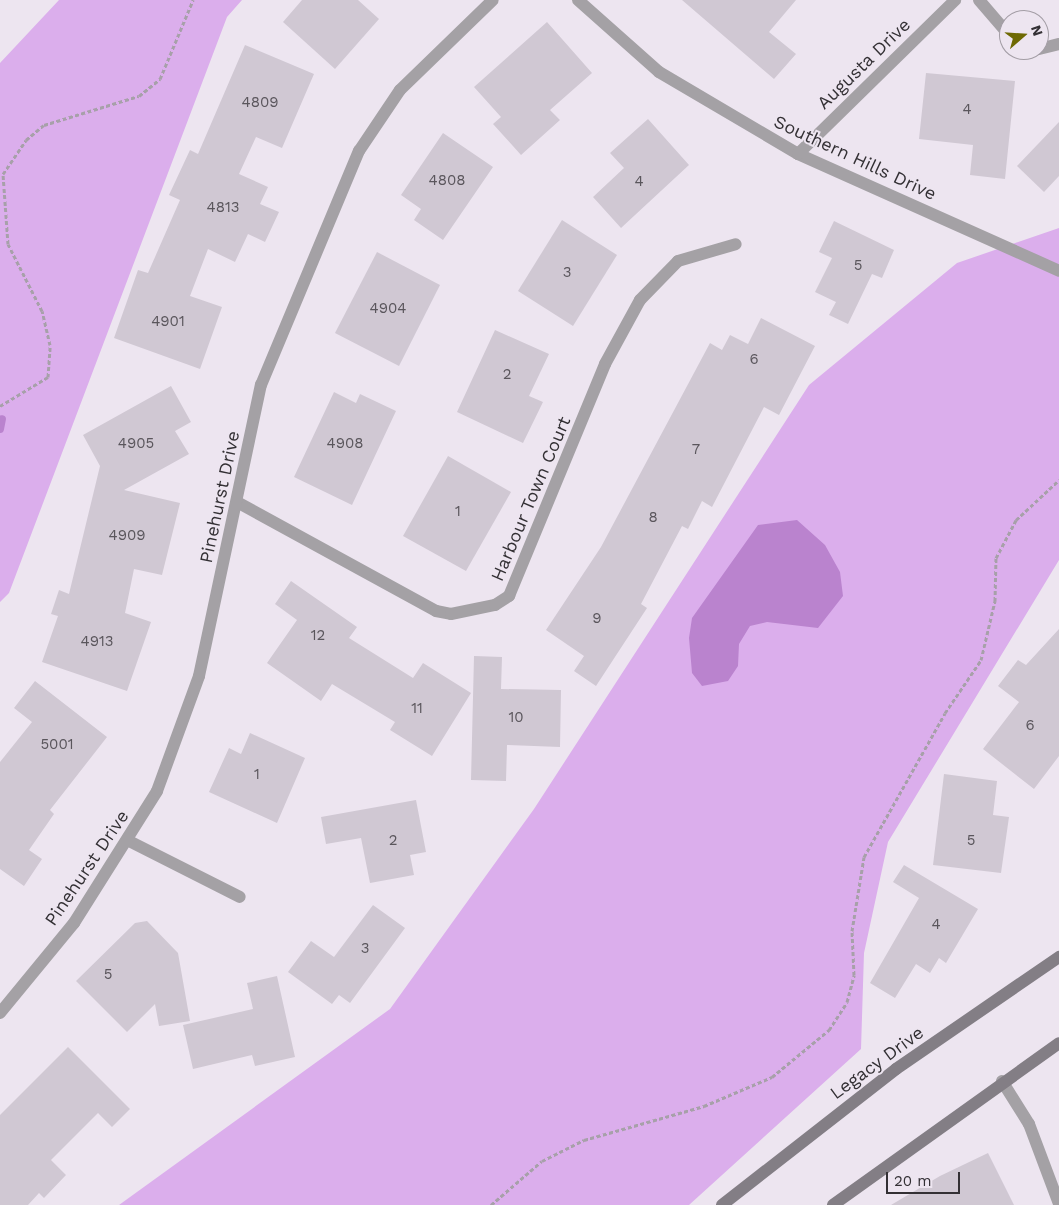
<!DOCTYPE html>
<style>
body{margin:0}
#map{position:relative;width:1059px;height:1205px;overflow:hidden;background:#ede5f0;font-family:"Work Sans",sans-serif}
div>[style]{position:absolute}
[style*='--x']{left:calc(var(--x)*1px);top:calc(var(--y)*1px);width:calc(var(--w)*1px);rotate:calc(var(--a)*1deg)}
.green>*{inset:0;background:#dbaeec}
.water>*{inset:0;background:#ba83ce}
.stream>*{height:8px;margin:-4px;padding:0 4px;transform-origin:4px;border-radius:4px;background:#ba83ce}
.building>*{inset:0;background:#d0c8d3}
.path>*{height:3px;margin-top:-1.5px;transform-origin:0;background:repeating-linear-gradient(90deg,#a7a0a9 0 4px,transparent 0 6.5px)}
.minor>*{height:12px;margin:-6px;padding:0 6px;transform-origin:6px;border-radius:6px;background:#a4a1a5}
.secondary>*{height:12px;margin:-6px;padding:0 6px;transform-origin:6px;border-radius:6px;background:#837e85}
span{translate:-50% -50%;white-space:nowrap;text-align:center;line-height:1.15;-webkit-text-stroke:4px #ede5f0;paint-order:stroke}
.number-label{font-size:15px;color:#5a565c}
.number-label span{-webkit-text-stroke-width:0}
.street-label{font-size:18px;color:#333034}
.north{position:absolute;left:999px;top:10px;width:50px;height:50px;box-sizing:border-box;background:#ede5f0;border:1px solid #a39da5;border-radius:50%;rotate:71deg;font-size:14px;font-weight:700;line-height:20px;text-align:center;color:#333034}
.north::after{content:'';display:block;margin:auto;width:18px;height:22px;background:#6e6903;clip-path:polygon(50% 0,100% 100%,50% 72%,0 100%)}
.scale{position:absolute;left:886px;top:1172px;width:74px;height:22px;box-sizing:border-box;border:2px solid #333034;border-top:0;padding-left:6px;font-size:15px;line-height:18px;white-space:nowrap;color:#333034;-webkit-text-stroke:4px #ede5f0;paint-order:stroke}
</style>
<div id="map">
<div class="green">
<div style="clip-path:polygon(59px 0,242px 0,227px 17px,9px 593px,0 602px,0 63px)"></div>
<div style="clip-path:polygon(1059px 228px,1059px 560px,888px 842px,864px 953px,861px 1049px,689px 1205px,119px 1205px,390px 1009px,534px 809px,809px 385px,957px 263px)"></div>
</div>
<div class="water">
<div style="clip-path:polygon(797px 520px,825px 545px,840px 572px,843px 596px,818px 628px,767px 622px,750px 626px,739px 644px,738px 666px,728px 681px,702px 686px,692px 673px,689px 638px,692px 618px,758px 525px)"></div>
</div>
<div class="stream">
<div style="--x:0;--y:429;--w:10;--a:-79"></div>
</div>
<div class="building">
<div style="clip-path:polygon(302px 0,358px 0,379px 19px,335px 69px,283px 22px)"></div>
<div style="clip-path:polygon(682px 0,796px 0,769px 32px,796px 54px,774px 79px)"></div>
<div style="clip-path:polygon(547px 22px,592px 73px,550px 110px,560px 120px,521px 155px,493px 124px,501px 117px,474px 87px)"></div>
<div style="clip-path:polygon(245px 45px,314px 74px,282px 148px,256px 137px,239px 174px,268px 187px,260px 204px,279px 212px,265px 242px,248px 234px,235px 262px,208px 249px,190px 296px,222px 307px,200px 369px,114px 338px,138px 270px,148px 273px,180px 200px,169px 195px,190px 150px,198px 154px)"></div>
<div style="clip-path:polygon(926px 73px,1015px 81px,1005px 179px,970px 175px,973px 145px,919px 139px)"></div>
<div style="clip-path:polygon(648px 119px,689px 165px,621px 228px,593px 197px,624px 168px,610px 153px)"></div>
<div style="clip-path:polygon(1059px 122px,1059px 176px,1044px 192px,1017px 166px)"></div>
<div style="clip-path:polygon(443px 133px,493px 167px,443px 240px,414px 220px,421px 209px,401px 195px)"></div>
<div style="clip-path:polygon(562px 220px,617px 255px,573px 326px,518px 291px)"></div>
<div style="clip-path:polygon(834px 221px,894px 250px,882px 278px,872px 274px,848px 324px,829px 315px,836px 302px,815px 292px,832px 258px,819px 252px)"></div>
<div style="clip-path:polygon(377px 252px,440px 285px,399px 366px,335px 333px)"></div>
<div style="clip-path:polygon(761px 318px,815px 346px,779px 415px,764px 407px,712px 507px,702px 501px,688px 529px,682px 526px,641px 604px,647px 608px,596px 686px,574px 671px,584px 656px,546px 630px,601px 547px,710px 343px,722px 350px,730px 335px,748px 344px)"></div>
<div style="clip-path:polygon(495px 330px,549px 354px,529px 396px,543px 402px,523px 443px,457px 412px)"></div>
<div style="clip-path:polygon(171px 386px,191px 422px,175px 431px,189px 454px,124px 490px,180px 503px,162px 575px,134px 569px,125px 613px,151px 622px,127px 691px,42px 662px,58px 616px,51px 614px,59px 590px,69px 594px,100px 466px,83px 435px)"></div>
<div style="clip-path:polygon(334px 392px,356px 403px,360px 394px,396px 411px,352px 505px,294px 477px)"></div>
<div style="clip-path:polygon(448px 456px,511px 492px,466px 571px,403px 536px)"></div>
<div style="clip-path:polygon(291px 581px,357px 627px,349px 638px,413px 678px,423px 663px,471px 693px,432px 756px,390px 730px,395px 722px,332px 684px,321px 701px,267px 663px,297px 620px,275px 604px)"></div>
<div style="clip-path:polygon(1059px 629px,1059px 756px,1034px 789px,983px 749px,1019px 702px,998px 686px,1018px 660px,1026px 665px)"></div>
<div style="clip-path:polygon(474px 656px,502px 657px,501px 689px,561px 690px,560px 747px,507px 745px,506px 781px,471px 780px)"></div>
<div style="clip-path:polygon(35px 681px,107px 737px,50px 810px,54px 814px,29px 850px,42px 859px,24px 886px,0 869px,0 762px,32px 722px,14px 708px)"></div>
<div style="clip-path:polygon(250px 733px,305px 758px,277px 823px,209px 792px,229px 748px,241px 754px)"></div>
<div style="clip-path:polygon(944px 774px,997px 781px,993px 815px,1009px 817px,1001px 873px,933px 865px)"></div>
<div style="clip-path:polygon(416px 800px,426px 852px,410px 855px,414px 875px,370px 883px,361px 838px,326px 844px,321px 817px)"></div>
<div style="clip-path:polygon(904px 865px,978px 909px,946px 963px,939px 958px,930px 973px,916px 964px,895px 998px,870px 983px,919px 898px,893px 882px)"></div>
<div style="clip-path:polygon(373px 905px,405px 928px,350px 1003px,339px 995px,332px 1004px,288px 972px,311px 941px,334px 957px)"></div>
<div style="clip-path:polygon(147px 921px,178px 953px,190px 1021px,159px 1026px,155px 1004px,127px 1032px,76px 981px,135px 923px)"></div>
<div style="clip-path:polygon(277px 976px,295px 1057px,255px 1066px,252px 1055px,193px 1069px,183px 1025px,253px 1009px,247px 983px)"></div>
<div style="clip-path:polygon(68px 1047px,130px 1109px,112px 1127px,98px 1113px,51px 1160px,66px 1175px,44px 1198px,39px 1193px,28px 1205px,0 1205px,0 1115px)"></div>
<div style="clip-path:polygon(988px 1153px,1014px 1205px,891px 1205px,940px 1176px)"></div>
</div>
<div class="path">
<div style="--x:0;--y:406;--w:56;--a:-31.1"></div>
<div style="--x:48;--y:377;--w:32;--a:-86"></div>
<div style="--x:50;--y:345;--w:35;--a:-103"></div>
<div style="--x:42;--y:311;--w:75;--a:-116.9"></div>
<div style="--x:8;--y:244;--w:70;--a:-94.1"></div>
<div style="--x:3;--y:174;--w:41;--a:-55.9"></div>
<div style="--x:26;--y:140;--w:23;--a:-40"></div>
<div style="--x:44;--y:125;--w:99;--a:-17"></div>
<div style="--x:139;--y:96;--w:27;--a:-39"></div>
<div style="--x:160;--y:79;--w:86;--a:-67.3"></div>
<div style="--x:491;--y:1205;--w:67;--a:-40.8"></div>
<div style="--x:542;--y:1161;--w:47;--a:-26.6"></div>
<div style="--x:584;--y:1140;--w:125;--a:-15.8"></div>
<div style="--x:704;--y:1106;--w:74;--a:-23.1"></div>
<div style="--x:772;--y:1077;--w:74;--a:-39.5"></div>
<div style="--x:829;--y:1030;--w:33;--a:-57"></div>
<div style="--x:847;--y:1002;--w:28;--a:-75"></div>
<div style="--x:854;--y:975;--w:44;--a:-92.6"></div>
<div style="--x:852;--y:931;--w:75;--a:-80.8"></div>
<div style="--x:864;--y:857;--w:165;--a:-60.6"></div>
<div style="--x:945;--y:713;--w:64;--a:-55.8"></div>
<div style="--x:981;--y:660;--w:61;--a:-76.7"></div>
<div style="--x:995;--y:601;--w:43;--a:-88.7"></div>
<div style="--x:996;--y:558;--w:43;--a:-62.2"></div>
<div style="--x:1016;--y:520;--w:59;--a:-42.9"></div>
</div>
<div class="minor">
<div style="--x:578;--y:0;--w:108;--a:41.6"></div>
<div style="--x:659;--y:72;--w:161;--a:30.5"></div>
<div style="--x:798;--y:154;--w:286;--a:24.1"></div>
<div style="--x:979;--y:0;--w:46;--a:49.4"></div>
<div style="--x:1039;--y:49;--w:21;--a:-14"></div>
<div style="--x:798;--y:154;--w:220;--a:-44.4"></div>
<div style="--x:237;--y:502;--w:227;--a:28.7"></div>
<div style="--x:436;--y:611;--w:15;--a:11"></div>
<div style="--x:451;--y:614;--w:45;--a:-11.6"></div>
<div style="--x:495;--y:605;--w:17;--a:-33"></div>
<div style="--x:509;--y:596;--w:251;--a:-67.5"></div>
<div style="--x:605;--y:364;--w:73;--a:-61.3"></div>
<div style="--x:640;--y:300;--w:54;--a:-45.7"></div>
<div style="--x:678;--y:261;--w:60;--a:-16.3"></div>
<div style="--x:129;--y:841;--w:124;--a:26.8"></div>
<div style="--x:0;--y:1013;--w:117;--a:-50.6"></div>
<div style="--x:74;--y:923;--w:156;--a:-57.8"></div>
<div style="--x:157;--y:791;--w:122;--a:-69.9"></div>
<div style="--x:199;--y:676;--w:298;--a:-78"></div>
<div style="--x:261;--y:385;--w:254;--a:-67.3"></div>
<div style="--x:359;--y:151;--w:73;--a:-56.1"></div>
<div style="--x:400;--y:90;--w:129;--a:-44.1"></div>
<div style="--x:1002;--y:1081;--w:51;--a:57.9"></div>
<div style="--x:1029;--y:1124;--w:85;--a:69.4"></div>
</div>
<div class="secondary">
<div style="--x:722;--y:1205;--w:221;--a:-38"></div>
<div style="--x:896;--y:1069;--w:198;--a:-34.5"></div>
<div style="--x:833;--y:1205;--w:278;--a:-35.6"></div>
</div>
<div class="number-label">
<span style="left:260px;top:103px">4809</span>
<span style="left:967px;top:110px">4</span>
<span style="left:447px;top:181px">4808</span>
<span style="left:639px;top:182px">4</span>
<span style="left:223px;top:208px">4813</span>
<span style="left:858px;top:266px">5</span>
<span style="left:567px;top:273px">3</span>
<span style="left:388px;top:309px">4904</span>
<span style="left:168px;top:322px">4901</span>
<span style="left:754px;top:360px">6</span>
<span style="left:507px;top:375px">2</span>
<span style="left:136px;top:444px">4905</span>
<span style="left:345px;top:444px">4908</span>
<span style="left:696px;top:450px">7</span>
<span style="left:458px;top:512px">1</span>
<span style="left:653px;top:518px">8</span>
<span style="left:127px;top:536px">4909</span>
<span style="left:597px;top:619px">9</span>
<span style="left:318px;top:636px">12</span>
<span style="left:97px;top:642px">4913</span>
<span style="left:417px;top:709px">11</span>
<span style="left:516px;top:718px">10</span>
<span style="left:1030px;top:726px">6</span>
<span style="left:57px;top:745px">5001</span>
<span style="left:257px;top:775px">1</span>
<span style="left:393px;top:841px">2</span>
<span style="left:971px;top:841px">5</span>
<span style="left:936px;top:925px">4</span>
<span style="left:365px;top:949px">3</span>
<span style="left:108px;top:975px">5</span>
</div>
<div class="street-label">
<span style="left:864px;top:64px;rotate:-44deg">Augusta Drive</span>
<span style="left:855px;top:158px;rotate:25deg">Southern Hills Drive</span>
<span style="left:220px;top:497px;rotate:-78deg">Pinehurst Drive</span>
<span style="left:531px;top:499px;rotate:-67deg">Harbour Town Court</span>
<span style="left:87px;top:868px;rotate:-56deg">Pinehurst Drive</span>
<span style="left:877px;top:1063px;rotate:-36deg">Legacy Drive</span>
</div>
<div class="north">N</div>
<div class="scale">20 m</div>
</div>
